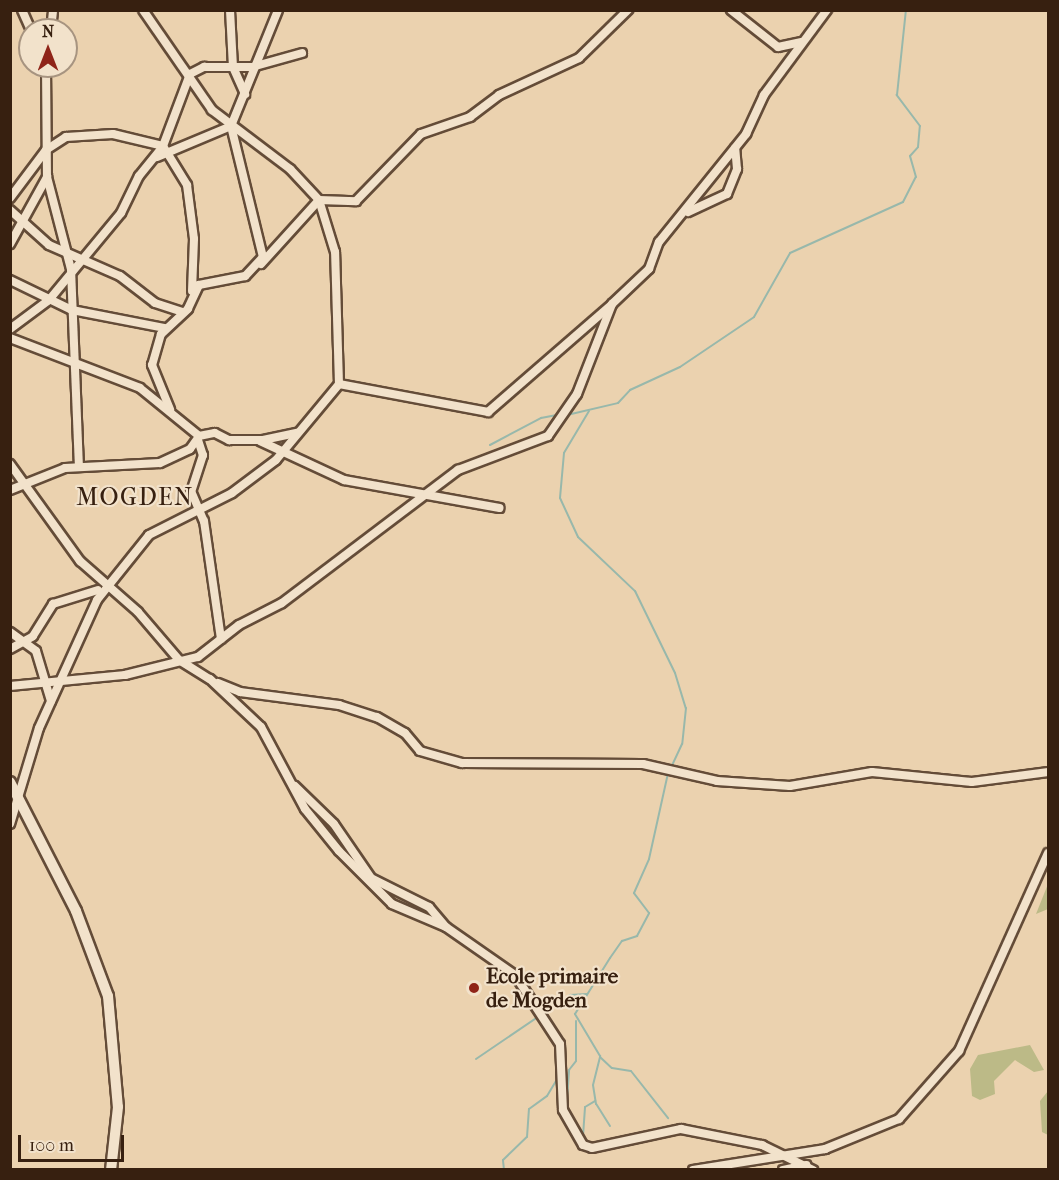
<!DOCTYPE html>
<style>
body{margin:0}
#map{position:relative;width:1059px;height:1180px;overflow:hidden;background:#ebd2af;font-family:"IM FELL French Canon",serif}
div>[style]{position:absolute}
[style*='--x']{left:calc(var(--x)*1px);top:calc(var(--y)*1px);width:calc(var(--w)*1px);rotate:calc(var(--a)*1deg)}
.green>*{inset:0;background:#bcba87}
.stream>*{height:2px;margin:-1px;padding:0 1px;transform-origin:1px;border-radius:1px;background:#98b8ab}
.roads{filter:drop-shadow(2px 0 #644c38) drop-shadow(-2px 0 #644c38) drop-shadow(0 2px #644c38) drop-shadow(0 -2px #644c38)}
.street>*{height:8px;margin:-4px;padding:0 4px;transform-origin:4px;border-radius:4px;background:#f2e2cb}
.secondary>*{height:10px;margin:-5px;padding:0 5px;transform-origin:5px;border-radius:5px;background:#f2e2cb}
.dots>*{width:16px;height:16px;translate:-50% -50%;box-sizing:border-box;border:3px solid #f2e2cb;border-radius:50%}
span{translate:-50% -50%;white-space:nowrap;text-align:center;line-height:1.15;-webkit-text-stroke:4.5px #f2e2cb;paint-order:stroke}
.poi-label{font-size:21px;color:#372010;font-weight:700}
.left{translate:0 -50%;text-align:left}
.quarter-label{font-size:24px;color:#372010;letter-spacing:1.5px}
.frame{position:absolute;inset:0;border:12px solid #372010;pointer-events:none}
.north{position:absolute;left:18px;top:18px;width:60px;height:60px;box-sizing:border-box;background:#f2e2cb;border:2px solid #a79480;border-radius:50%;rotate:0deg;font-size:16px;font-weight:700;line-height:24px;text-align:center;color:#372010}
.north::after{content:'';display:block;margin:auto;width:21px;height:27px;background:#8f2418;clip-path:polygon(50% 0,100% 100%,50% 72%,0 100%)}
.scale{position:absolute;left:18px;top:1135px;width:106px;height:27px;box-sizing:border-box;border:3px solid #372010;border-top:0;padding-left:8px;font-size:18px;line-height:21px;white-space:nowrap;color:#372010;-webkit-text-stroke:4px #f2e2cb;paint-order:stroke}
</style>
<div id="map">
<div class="green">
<div style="clip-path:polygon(1048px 884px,1048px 909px,1036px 914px)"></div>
<div style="clip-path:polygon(1030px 1045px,1044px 1070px,1034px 1072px,1015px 1060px,994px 1081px,995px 1094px,980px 1100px,972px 1096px,970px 1069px,978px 1055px)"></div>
<div style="clip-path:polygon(1048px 1091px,1048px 1135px,1042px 1132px,1040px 1101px)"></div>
</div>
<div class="stream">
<div style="--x:589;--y:411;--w:49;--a:120.8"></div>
<div style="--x:564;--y:453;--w:45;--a:95.1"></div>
<div style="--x:560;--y:498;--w:43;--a:65.2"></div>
<div style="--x:578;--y:537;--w:79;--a:43.5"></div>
<div style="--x:635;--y:591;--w:91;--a:64"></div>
<div style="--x:675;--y:673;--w:37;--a:73"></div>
<div style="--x:686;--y:708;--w:36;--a:96"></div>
<div style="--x:682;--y:744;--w:26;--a:115"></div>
<div style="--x:567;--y:415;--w:52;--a:-13.2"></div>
<div style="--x:618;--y:403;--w:18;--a:-47"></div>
<div style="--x:630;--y:390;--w:55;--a:-24.7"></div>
<div style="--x:680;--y:367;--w:89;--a:-34"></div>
<div style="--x:754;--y:317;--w:73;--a:-60.6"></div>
<div style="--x:790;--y:253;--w:124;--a:-24.3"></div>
<div style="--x:903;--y:202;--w:28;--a:-63"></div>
<div style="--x:916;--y:177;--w:22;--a:-106"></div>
<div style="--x:910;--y:156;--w:12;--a:-48"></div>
<div style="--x:918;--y:147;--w:21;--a:-85"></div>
<div style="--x:920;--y:126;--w:39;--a:-127"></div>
<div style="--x:897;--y:95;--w:85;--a:-84"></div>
<div style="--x:490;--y:445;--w:58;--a:-27.9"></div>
<div style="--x:541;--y:418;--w:20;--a:-11"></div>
<div style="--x:600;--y:1057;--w:16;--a:43"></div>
<div style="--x:612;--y:1068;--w:19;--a:9"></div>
<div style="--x:631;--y:1071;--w:60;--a:51.8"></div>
<div style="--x:476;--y:1059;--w:114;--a:-34.2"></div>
<div style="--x:570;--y:995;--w:17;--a:-3"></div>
<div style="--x:567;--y:1100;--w:30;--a:-86"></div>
<div style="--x:569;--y:1070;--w:11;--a:-52"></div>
<div style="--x:576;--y:1061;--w:40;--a:-90"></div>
<div style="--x:610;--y:1126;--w:26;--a:-122"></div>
<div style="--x:596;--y:1104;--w:19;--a:-99"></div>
<div style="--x:593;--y:1085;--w:30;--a:-76"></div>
<div style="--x:600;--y:1056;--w:49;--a:-120.8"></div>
<div style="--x:575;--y:1014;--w:66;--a:-58"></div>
<div style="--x:610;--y:958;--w:21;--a:-55"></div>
<div style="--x:622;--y:941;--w:16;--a:-18"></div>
<div style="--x:637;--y:936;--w:26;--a:-62"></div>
<div style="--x:649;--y:913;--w:25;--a:-127"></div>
<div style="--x:634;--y:893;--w:37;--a:-66"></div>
<div style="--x:649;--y:859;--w:88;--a:-77.5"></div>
<div style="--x:583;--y:1136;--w:29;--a:-86"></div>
<div style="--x:585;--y:1107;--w:12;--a:-31"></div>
<div style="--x:504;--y:1170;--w:10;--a:-96"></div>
<div style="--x:503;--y:1160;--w:33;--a:-44"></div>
<div style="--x:527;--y:1137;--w:28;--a:-86"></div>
<div style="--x:529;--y:1109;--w:22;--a:-36"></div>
<div style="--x:547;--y:1096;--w:23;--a:-59"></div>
</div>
<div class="roads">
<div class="street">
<div style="--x:22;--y:10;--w:22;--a:66"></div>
<div style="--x:230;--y:10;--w:57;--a:87"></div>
<div style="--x:233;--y:67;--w:30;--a:66"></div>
<div style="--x:731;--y:10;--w:60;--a:38.2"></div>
<div style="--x:778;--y:47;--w:24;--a:-12"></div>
<div style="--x:51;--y:30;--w:20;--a:-84"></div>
<div style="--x:46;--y:66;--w:111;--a:89.5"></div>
<div style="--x:47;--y:177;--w:95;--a:75.4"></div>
<div style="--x:71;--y:269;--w:198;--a:87.7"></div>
<div style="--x:231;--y:126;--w:125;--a:-67.9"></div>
<div style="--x:157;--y:157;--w:80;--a:-22.7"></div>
<div style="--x:231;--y:126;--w:135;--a:76.3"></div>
<div style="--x:263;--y:257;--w:26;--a:133"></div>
<div style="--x:245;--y:276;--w:47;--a:168.9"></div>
<div style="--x:199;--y:285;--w:26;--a:115"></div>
<div style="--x:188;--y:309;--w:37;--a:137"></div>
<div style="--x:161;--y:334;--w:32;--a:106"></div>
<div style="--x:152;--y:365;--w:48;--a:67.8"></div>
<div style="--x:10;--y:198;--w:60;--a:-53.1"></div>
<div style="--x:46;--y:150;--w:24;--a:-33"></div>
<div style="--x:66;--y:137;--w:47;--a:-3.7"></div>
<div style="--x:113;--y:134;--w:51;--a:13.5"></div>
<div style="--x:163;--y:146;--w:46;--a:58.4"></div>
<div style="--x:187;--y:185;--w:54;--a:82.6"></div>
<div style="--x:194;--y:239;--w:52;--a:92.2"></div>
<div style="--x:10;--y:210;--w:52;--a:41.9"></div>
<div style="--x:49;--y:245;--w:77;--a:23.6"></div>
<div style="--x:120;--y:276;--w:44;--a:37.6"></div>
<div style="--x:155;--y:303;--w:29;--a:18"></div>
<div style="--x:688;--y:212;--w:43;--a:-24.8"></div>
<div style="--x:727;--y:194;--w:27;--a:-68"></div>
<div style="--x:737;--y:169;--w:21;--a:-95"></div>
<div style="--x:10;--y:244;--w:77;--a:-61.1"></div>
<div style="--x:261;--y:264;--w:86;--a:-47.8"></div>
<div style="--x:319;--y:200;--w:37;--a:2"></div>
<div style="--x:356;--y:201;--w:93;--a:-45.9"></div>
<div style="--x:421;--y:134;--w:52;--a:-19.1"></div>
<div style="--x:470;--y:117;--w:36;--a:-37"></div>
<div style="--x:499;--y:95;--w:88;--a:-24.8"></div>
<div style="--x:579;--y:58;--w:69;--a:-44.4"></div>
<div style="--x:10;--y:280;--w:69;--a:25.8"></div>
<div style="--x:72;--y:310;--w:95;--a:11"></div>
<div style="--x:10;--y:329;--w:49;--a:-36.6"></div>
<div style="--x:49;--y:300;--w:113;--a:-50.4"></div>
<div style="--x:121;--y:213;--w:41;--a:-64.1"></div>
<div style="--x:139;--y:176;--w:38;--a:-51"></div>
<div style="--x:163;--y:146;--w:77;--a:-69.4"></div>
<div style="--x:190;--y:74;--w:16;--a:-27"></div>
<div style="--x:204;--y:67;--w:48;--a:0"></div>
<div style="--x:252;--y:67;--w:52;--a:-15.6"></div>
<div style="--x:10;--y:338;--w:139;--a:21"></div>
<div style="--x:140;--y:388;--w:76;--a:39.1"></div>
<div style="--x:199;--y:436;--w:16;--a:-11"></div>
<div style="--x:215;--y:433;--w:16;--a:27"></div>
<div style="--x:229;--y:440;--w:34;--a:0"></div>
<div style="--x:263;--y:440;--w:35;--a:-12"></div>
<div style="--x:339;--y:384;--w:152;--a:10.6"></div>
<div style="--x:488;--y:412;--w:163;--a:-41"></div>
<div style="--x:198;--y:440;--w:16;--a:72"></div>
<div style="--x:203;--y:455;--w:38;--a:108"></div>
<div style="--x:191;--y:491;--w:33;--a:67"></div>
<div style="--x:204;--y:521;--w:119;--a:81.8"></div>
<div style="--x:260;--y:441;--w:93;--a:24.9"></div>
<div style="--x:344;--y:480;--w:158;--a:10.2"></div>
<div style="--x:10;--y:464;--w:120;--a:54.2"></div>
<div style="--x:80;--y:561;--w:77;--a:41.3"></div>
<div style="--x:138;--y:612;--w:63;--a:49.5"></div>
<div style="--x:179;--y:660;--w:36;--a:32"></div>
<div style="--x:210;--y:679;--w:70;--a:43.3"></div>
<div style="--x:261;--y:727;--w:93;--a:61.8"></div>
<div style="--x:305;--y:809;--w:54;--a:51"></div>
<div style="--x:339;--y:851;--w:75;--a:45"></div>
<div style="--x:392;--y:904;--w:59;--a:23.1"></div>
<div style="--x:446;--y:927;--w:84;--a:34.8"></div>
<div style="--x:515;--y:975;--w:82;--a:56.9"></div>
<div style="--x:560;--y:1044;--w:66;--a:87.4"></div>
<div style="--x:563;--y:1110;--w:40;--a:60.3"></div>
<div style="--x:583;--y:1145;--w:9;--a:18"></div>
<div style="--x:592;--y:1148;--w:91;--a:-12.1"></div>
<div style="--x:681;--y:1129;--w:83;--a:11.2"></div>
<div style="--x:762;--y:1145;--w:57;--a:26.1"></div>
<div style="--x:10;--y:490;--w:59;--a:-21.8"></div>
<div style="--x:65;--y:468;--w:95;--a:-3"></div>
<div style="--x:160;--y:463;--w:33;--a:-25"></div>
<div style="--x:190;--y:449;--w:14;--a:-54"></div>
<div style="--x:10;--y:632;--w:32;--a:36"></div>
<div style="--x:36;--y:651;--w:52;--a:73.3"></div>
<div style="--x:10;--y:649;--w:26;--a:-29"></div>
<div style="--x:33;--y:636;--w:38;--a:-58"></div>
<div style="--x:53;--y:604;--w:47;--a:-17.3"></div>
<div style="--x:218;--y:683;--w:24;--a:22"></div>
<div style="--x:240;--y:692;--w:100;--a:7.5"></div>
<div style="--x:339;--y:705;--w:40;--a:18"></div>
<div style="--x:377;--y:717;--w:32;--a:30"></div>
<div style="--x:405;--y:733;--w:23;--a:50"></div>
<div style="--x:420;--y:751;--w:44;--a:15.9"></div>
<div style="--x:462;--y:763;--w:181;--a:0.3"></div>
<div style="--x:643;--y:764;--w:76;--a:12.9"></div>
<div style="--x:717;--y:781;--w:73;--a:3.9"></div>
<div style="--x:790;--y:786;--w:83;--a:-9.7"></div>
<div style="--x:872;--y:772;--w:100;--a:5.7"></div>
<div style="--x:972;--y:782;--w:77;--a:-7.5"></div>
<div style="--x:10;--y:686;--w:116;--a:-5.5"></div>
<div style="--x:125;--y:675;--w:75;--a:-13.9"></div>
<div style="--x:198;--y:657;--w:52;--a:-38"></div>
<div style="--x:239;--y:625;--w:48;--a:-27.1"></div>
<div style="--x:282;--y:603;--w:221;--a:-37.1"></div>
<div style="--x:458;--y:470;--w:96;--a:-20.7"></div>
<div style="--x:548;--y:436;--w:51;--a:-55.4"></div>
<div style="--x:577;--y:394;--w:97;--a:-68.7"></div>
<div style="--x:612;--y:304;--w:51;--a:-43.4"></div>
<div style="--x:649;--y:269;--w:29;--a:-70"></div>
<div style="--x:659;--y:242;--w:139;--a:-51.1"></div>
<div style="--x:746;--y:134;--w:43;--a:-65.2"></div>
<div style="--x:764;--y:95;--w:106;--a:-53.5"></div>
<div style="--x:295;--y:786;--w:54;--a:44.3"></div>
<div style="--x:334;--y:824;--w:65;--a:55.6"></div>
<div style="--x:371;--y:878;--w:65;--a:26.6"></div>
<div style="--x:429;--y:907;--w:25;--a:50"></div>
<div style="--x:10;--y:824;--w:100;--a:-73.2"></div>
<div style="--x:39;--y:728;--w:141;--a:-65.6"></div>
<div style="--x:97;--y:600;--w:83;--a:-51.3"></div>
<div style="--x:149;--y:535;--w:93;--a:-26.8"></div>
<div style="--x:232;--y:493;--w:55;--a:-36.9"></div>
<div style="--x:276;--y:460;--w:99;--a:-50.3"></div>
<div style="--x:339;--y:384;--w:132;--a:-91.7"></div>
<div style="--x:335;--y:252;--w:54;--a:-107.1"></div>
<div style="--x:319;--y:200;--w:42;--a:-133.1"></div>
<div style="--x:290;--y:169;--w:98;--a:-142.9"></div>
<div style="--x:212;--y:110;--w:121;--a:-124.6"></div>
<div style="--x:693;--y:1170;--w:134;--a:-9"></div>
<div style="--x:825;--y:1149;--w:80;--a:-22.1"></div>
<div style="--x:899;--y:1119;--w:91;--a:-48.6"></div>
<div style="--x:959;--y:1051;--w:217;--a:-65.8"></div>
<div style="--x:783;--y:1170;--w:24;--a:-12"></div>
</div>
<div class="secondary">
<div style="--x:10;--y:782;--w:145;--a:62.9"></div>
<div style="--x:76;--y:911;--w:91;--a:69.4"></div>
<div style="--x:108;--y:996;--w:111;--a:84.9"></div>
<div style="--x:118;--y:1107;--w:63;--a:96.3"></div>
</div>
</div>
<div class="dots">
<div style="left:474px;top:988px;background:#8f2418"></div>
</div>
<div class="poi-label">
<span class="left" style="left:486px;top:988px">Ecole primaire<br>de Mogden</span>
</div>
<div class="quarter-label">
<span style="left:135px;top:498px">MOGDEN</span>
</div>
<div class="frame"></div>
<div class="north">N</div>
<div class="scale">100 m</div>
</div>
